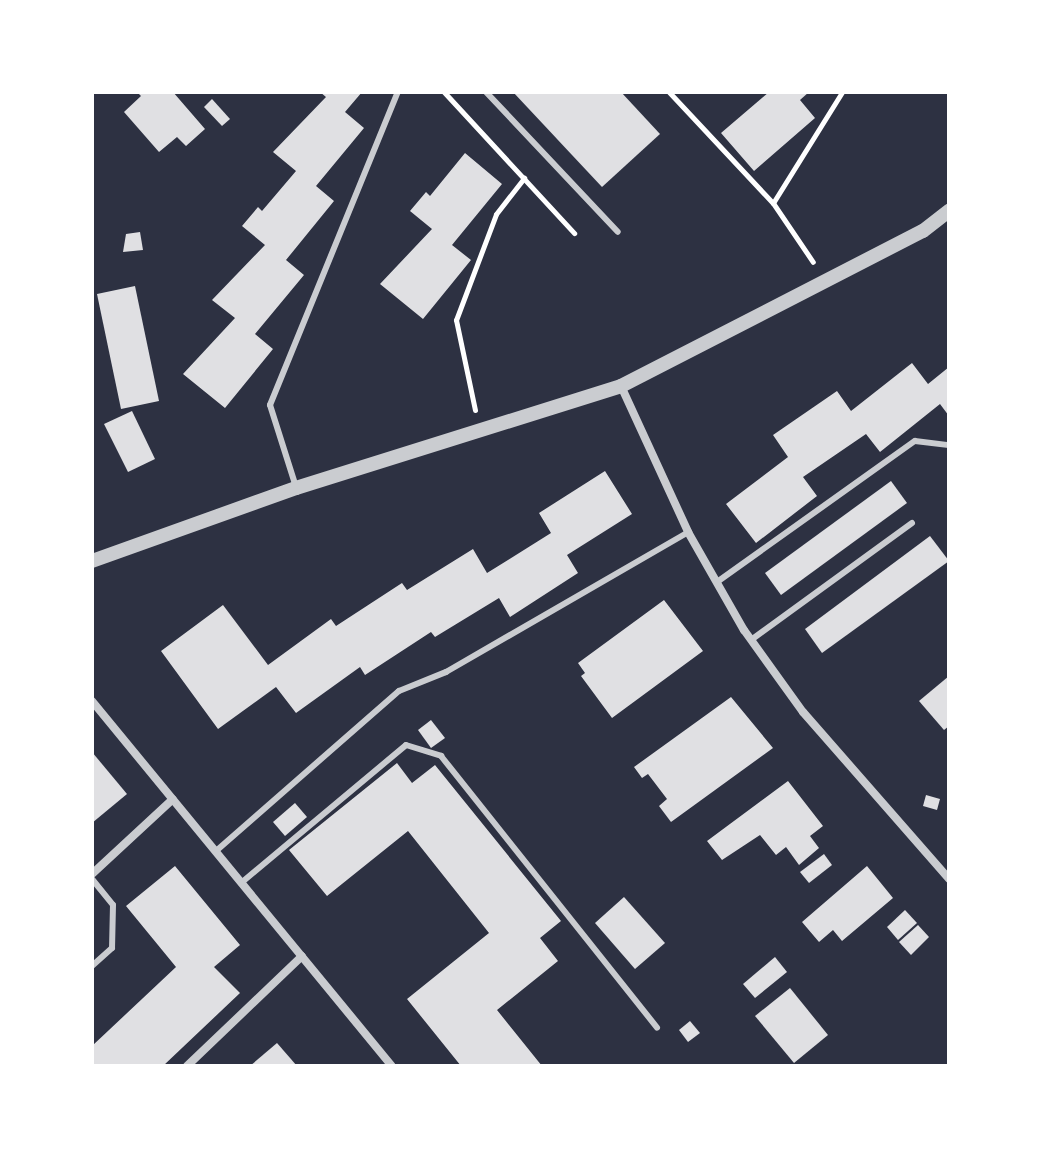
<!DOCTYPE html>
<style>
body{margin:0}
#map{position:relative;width:1041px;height:1158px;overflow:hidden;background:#2d3142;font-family:"Noto Serif",serif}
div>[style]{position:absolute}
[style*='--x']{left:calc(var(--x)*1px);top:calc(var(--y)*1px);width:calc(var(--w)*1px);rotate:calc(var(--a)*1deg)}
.building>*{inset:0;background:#e0e0e3}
.path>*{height:5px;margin:-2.5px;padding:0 2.5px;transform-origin:2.5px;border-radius:2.5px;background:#fff}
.service>*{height:6px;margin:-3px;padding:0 3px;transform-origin:3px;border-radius:3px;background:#caccd0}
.minor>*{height:8px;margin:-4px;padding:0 4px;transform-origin:4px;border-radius:4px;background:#caccd0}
.tertiary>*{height:14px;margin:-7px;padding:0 7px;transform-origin:7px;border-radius:7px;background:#caccd0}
span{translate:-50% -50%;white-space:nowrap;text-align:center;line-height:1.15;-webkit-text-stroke:7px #fff;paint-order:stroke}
.frame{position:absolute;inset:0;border:94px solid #fff;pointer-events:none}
</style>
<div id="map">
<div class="building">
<div style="clip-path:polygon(137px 92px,173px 92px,205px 129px,186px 146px,177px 137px,159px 152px,124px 112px,141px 96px)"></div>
<div style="clip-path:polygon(320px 92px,362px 92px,345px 112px,364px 128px,316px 186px,334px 201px,286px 260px,304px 275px,255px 334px,273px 349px,225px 408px,183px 374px,235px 318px,212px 300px,265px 245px,242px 226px,258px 207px,262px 211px,296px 171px,273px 152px,326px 97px)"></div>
<div style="clip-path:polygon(513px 92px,621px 92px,660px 134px,602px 187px)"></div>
<div style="clip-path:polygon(769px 92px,809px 92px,800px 100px,815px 118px,754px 171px,721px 133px)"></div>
<div style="clip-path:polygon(212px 99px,230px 119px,222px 126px,204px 107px)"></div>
<div style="clip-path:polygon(465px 153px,502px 184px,452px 245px,471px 260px,423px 319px,380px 284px,432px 229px,410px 211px,426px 192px,430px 196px)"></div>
<div style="clip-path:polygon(140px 232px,143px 250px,123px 252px,126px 234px)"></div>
<div style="clip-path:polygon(135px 286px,159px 401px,121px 409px,97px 294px)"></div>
<div style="clip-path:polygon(912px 363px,928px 384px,949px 367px,949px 416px,940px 404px,880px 452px,866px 434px,803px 477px,817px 496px,756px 543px,726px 504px,788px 457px,773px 435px,837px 391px,851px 411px)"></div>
<div style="clip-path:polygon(132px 411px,155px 459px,128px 472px,104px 424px)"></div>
<div style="clip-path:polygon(605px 471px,632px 514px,567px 555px,578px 573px,510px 617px,499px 598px,435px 637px,431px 632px,365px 675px,360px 667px,296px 713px,276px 687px,218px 729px,161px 651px,223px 605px,268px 665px,331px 619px,336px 626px,402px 583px,407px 590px,473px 549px,487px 573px,551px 533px,539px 513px)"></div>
<div style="clip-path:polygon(891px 481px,907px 503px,781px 595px,765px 573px)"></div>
<div style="clip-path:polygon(930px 536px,949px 561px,822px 653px,805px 629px)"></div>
<div style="clip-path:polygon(664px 600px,703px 651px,612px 718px,581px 676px,585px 673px,578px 663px)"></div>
<div style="clip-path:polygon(949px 676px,949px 726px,944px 730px,919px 701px)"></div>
<div style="clip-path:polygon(731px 697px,773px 748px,671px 822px,659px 806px,667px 799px,648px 774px,642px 778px,634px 767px)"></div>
<div style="clip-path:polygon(431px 720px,445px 738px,431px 748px,418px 730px)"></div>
<div style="clip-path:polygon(92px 752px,127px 794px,92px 823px)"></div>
<div style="clip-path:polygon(397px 763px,412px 783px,435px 765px,561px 921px,540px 938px,558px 961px,497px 1010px,542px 1066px,461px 1066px,407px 999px,489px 933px,408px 831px,327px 896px,289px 850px)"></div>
<div style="clip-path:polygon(788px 781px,823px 826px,810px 836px,819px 848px,799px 865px,786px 847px,776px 855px,760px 835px,722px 860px,707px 841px)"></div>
<div style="clip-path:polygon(926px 795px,940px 799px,937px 810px,923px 806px)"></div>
<div style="clip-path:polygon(295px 803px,307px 817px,285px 836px,273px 822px)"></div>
<div style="clip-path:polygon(824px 854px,832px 865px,809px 883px,800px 872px)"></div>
<div style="clip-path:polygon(175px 866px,240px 945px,214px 967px,240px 993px,163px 1066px,92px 1066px,92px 1046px,176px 967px,126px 906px)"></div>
<div style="clip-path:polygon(867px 866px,893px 898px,842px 941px,833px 930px,819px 942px,802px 922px)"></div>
<div style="clip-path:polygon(624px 897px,665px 943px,635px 969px,595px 923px)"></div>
<div style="clip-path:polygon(905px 910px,917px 923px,898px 940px,887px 927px)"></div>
<div style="clip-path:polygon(918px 925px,929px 937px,911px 955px,899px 942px)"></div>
<div style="clip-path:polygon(775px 957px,787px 972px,755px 998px,743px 984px)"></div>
<div style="clip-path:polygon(790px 988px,828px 1035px,794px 1063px,755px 1016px)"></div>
<div style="clip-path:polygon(690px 1021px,700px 1033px,688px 1042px,679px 1030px)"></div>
<div style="clip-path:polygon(277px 1043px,297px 1066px,250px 1066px)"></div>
</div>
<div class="path">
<div style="--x:444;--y:92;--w:192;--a:47.3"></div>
<div style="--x:669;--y:92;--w:152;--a:46.9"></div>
<div style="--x:773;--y:203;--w:71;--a:55.9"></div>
<div style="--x:773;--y:203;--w:131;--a:-58.1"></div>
<div style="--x:475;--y:410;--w:92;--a:-101.9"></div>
<div style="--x:456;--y:320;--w:113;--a:-69.3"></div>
<div style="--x:496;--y:214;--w:46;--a:-52.1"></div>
</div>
<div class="service">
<div style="--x:486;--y:92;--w:192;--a:46.7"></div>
<div style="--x:296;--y:487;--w:86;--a:-107.6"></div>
<div style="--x:270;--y:405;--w:338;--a:-67.8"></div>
<div style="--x:717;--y:582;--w:243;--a:-35.5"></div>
<div style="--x:915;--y:441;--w:34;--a:7"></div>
<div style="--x:751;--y:640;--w:199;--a:-36"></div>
<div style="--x:216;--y:851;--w:243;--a:-41.2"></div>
<div style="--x:399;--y:691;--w:51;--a:-22"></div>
<div style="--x:446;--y:672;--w:280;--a:-30"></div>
<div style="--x:92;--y:879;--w:33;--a:51"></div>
<div style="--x:113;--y:905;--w:43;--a:91.3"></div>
<div style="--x:112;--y:948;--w:27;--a:138"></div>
<div style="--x:241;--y:883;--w:215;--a:-39.9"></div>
<div style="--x:406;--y:745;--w:37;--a:17"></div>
<div style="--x:441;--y:756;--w:347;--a:51.5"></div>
</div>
<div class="minor">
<div style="--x:621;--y:386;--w:161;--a:65.3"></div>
<div style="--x:688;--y:532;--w:113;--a:60.3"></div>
<div style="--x:744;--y:630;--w:101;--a:54.3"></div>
<div style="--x:803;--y:712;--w:222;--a:48.8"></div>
<div style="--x:92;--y:701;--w:472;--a:50.6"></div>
<div style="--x:92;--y:874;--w:110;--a:-42.8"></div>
<div style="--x:187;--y:1066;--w:159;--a:-43.7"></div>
</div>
<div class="tertiary">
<div style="--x:92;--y:561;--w:217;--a:-19.7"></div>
<div style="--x:296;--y:488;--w:341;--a:-17.4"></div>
<div style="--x:621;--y:386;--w:339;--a:-27.2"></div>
<div style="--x:923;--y:231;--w:33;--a:-38"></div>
</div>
<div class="frame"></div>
</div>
